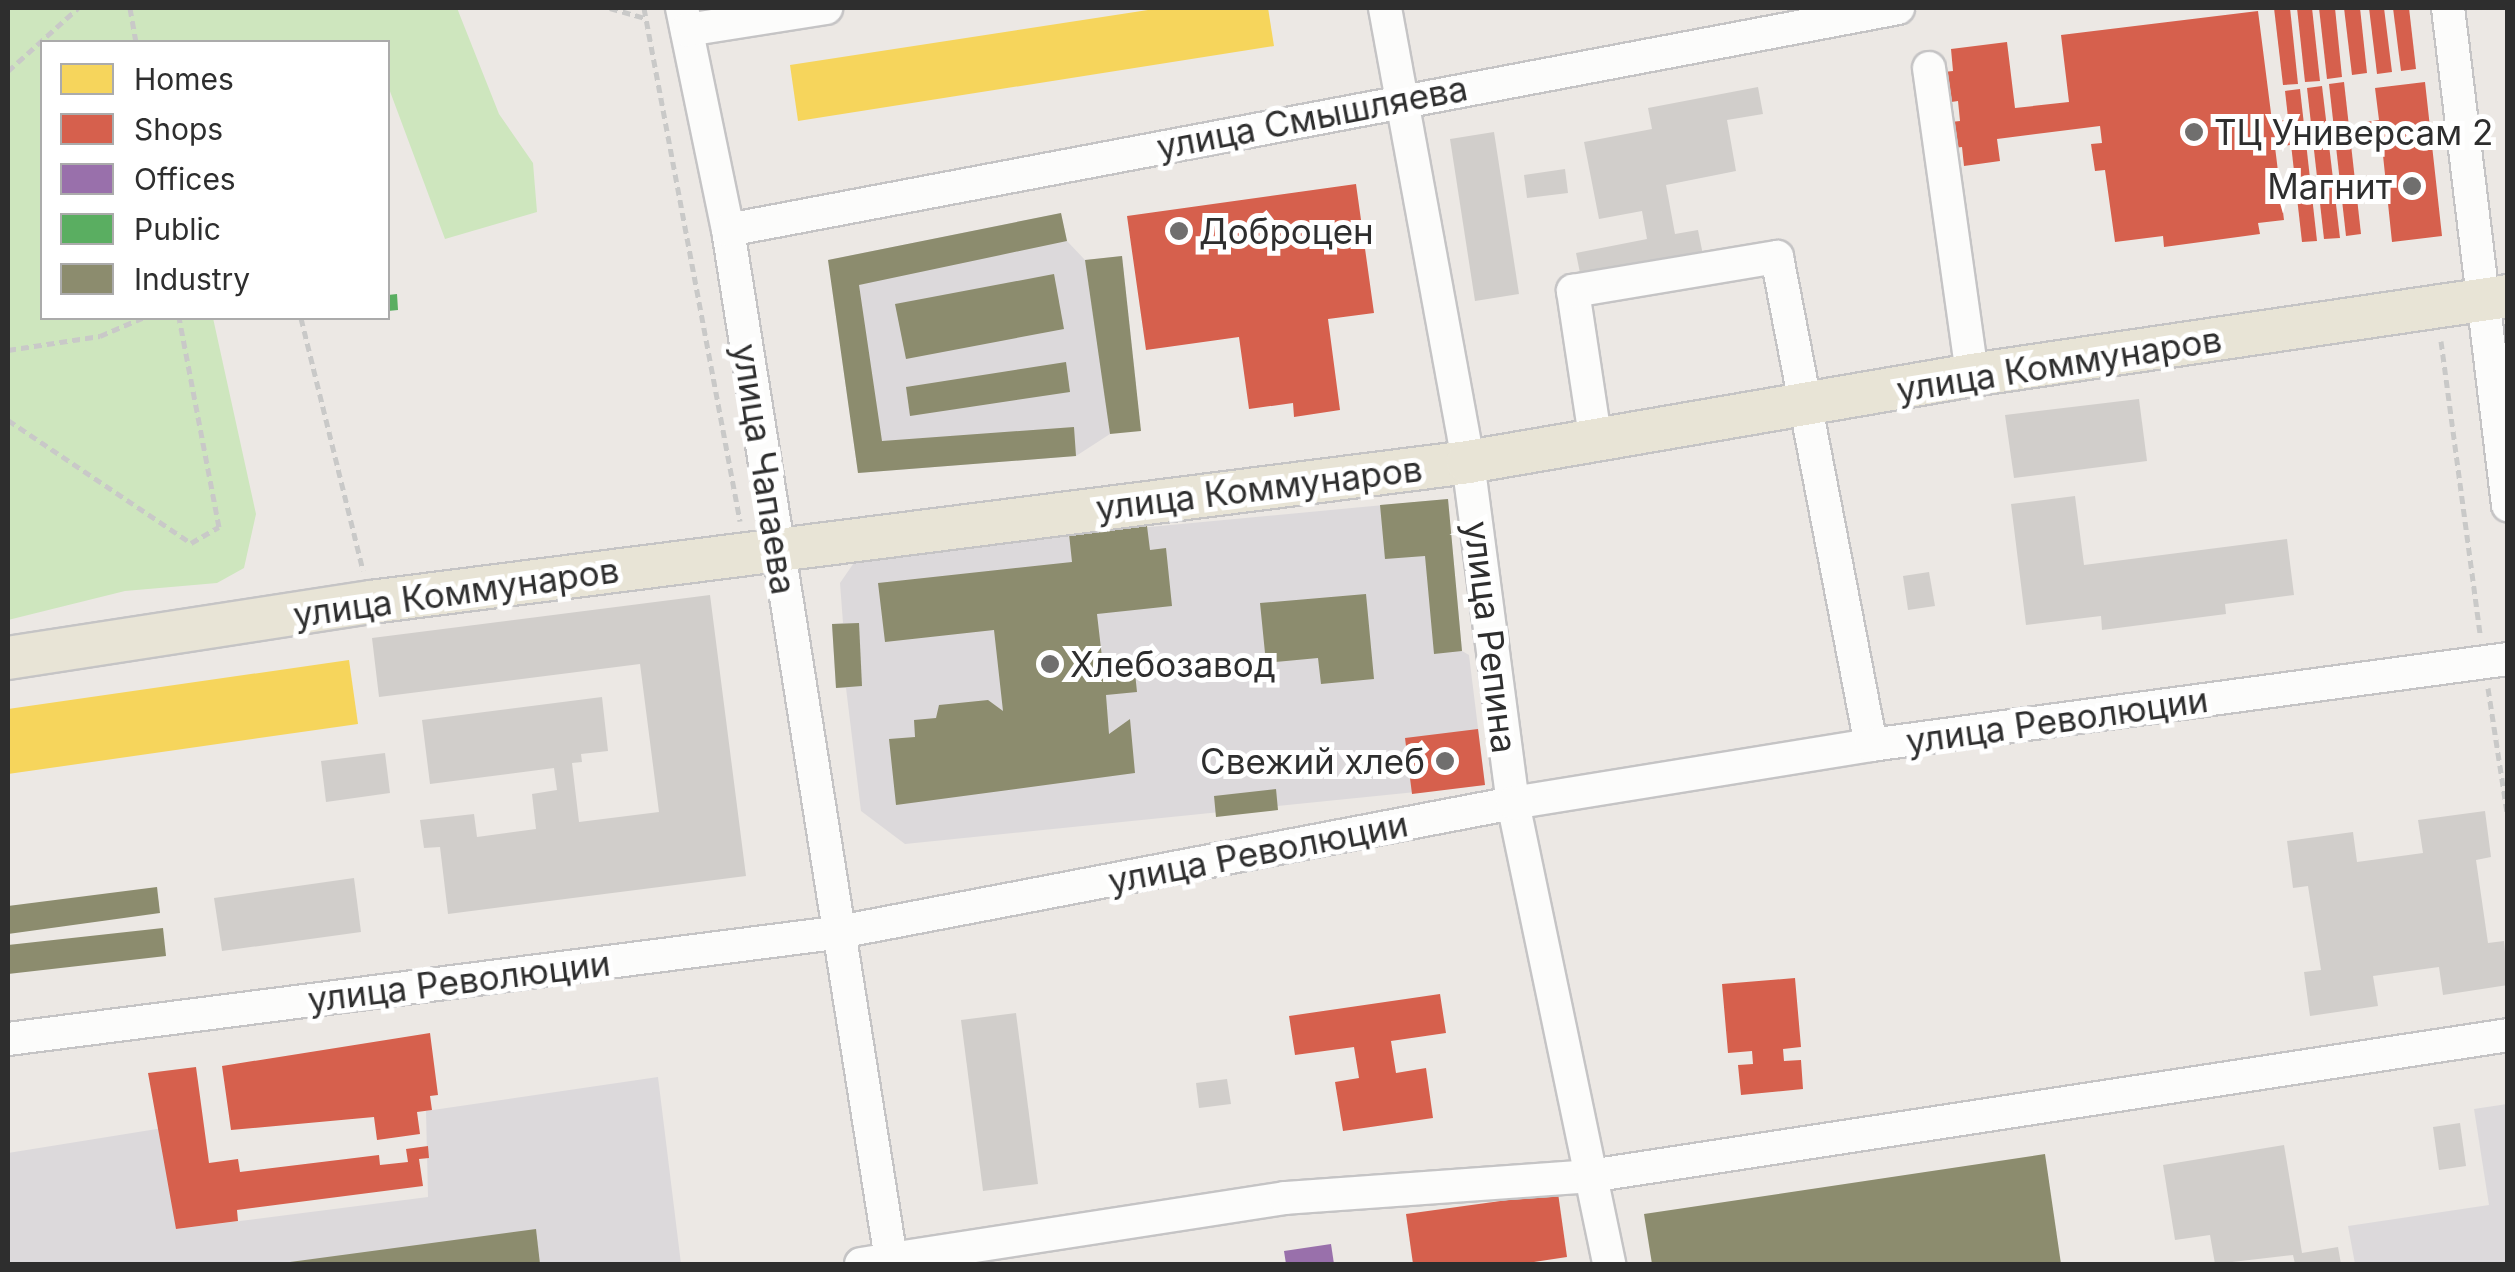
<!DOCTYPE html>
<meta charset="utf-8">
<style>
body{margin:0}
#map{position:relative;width:2515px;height:1272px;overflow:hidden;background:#ece8e4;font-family:Inter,sans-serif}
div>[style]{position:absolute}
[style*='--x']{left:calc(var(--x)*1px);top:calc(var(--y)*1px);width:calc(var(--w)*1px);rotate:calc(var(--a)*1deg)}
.industrial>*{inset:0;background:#dcd9db}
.green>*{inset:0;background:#cee6be}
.homes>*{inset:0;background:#f6d55c}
.shops>*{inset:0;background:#d6604d}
.offices>*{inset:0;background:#9970ab}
.public>*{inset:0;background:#5aae61}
.industry>*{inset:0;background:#8c8c6e}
.building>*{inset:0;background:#d1cecb}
.path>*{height:5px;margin-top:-2.5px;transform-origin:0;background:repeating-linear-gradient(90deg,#c9c9c8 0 8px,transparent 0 13px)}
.roads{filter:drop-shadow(2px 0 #c5c4c5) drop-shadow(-2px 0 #c5c4c5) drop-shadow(0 2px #c5c4c5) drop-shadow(0 -2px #c5c4c5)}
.minor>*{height:32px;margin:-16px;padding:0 16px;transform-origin:16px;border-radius:16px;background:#fcfcfb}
.major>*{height:42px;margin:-21px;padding:0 21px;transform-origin:21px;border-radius:21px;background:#e8e4d6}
.dots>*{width:28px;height:28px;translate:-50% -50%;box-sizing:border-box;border:5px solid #fff;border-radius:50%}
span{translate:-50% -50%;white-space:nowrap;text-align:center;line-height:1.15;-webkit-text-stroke:10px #fff;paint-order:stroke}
.street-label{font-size:35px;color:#2e2e2e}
.poi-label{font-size:35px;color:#2e2e2e}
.left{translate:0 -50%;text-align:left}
.right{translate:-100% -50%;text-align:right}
.frame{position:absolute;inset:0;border:10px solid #2e2e2e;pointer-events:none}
.legend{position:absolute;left:40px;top:40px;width:350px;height:280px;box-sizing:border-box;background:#fff;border:2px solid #ababab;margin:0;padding:12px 18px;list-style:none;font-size:30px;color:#2e2e2e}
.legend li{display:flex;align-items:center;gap:20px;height:50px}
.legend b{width:50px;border:2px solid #ababab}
</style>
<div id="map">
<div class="industrial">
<div style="clip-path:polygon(1061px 213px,1067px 241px,1085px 260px,1122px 256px,1136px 384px,1105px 387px,1110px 434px,1076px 456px,858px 473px,828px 260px)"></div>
<div style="clip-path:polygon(1448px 499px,1462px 651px,1469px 655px,1485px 785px,905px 844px,861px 811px,846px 688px,836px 688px,832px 624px,843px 623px,840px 583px,860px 554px)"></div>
<div style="clip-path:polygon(658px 1077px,681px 1264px,8px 1264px,8px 1153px,163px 1128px,177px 1229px,428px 1197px,426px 1111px)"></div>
<div style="clip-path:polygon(2507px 1104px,2507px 1264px,2355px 1264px,2348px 1226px,2489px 1205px,2474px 1109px)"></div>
</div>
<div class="green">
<div style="clip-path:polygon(8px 8px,457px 8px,499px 114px,533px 163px,537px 212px,445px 239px,388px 86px,388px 42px,42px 42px,42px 318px,213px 318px,256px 514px,244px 568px,217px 583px,125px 591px,8px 620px)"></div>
</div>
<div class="homes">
<div style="clip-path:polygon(1161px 8px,1268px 8px,1274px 46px,798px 121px,790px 65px)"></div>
<div style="clip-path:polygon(349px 660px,358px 724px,8px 774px,8px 709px)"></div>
</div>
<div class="shops">
<div style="clip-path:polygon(2274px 8px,2290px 8px,2298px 84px,2283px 85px)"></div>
<div style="clip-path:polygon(2297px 8px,2312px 8px,2320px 81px,2305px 82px)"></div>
<div style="clip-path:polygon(2319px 8px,2335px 8px,2342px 77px,2327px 79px)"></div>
<div style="clip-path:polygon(2344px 8px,2360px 8px,2367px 73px,2352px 75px)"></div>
<div style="clip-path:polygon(2369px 8px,2384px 8px,2392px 72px,2377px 74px)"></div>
<div style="clip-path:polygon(2393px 8px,2409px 8px,2416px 69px,2401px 71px)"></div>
<div style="clip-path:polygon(2258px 11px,2272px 121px,2286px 120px,2290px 145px,2275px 147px,2284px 220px,2258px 223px,2260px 234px,2164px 247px,2163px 236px,2115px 242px,2105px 170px,2095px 171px,2091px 144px,2102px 143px,2100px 126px,1997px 139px,2000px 161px,1964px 166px,1962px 147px,1945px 149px,1941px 123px,1960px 121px,1958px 101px,1938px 104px,1934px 73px,1953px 71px,1951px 49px,2007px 42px,2015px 108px,2069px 102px,2061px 35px)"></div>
<div style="clip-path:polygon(2344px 82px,2361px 234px,2346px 236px,2329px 84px)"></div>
<div style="clip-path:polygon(2425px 82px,2442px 236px,2392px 242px,2381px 136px,2368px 137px,2366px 122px,2379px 120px,2375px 88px)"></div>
<div style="clip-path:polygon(2322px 86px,2340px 238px,2324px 239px,2307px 88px)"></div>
<div style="clip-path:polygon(2300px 89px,2317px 241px,2302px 242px,2285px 91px)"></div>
<div style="clip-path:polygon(1356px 184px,1374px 313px,1328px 319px,1340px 410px,1294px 417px,1293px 403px,1249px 409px,1239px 337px,1146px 350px,1127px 216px)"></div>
<div style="clip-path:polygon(1478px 729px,1485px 785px,1412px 794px,1405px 738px)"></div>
<div style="clip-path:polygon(1795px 978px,1801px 1047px,1783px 1049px,1784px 1061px,1801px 1060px,1803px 1089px,1741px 1095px,1738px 1065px,1753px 1064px,1752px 1051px,1728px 1053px,1722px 984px)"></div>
<div style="clip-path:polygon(1440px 994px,1446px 1033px,1391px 1041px,1396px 1073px,1426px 1068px,1433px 1118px,1343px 1131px,1335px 1082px,1359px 1078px,1354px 1047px,1295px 1055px,1289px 1016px)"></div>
<div style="clip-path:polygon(430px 1033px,438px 1095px,430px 1096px,432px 1110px,417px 1112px,420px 1134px,377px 1140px,374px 1117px,231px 1130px,222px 1066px)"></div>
<div style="clip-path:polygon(196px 1067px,209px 1163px,238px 1159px,240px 1172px,379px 1155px,380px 1165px,408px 1162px,406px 1149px,428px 1146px,429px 1158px,419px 1159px,423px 1186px,237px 1210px,238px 1221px,176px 1229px,148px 1073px)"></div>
<div style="clip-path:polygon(1558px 1193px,1567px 1257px,1520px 1264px,1413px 1264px,1406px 1214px)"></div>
</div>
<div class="offices">
<div style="clip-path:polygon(1331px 1244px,1334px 1264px,1286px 1264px,1284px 1251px)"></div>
</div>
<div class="public">
<div style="clip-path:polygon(397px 294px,398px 310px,388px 311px,388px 295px)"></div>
</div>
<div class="industry">
<div style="clip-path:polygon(1061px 213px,1067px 241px,859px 285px,882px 441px,1074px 427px,1076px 456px,858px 473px,828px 260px)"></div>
<div style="clip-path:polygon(1122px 256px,1141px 431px,1110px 434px,1085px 260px)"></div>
<div style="clip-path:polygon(1054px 274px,1064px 329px,906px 359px,895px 304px)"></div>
<div style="clip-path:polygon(1066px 362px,1070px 392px,910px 416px,906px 387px)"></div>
<div style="clip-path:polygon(1448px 499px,1462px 651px,1434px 654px,1425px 556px,1385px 559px,1380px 505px)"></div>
<div style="clip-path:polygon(1147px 526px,1150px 550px,1166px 548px,1172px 606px,1097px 614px,1103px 666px,1134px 663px,1137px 692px,1106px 695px,1109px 734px,1130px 719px,1135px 773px,896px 805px,889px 739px,915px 737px,914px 720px,936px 718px,939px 705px,988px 700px,1003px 711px,994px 630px,885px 642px,878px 583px,1072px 562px,1069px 534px)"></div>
<div style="clip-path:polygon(1366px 594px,1374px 679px,1321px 684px,1318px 658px,1266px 663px,1260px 603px)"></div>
<div style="clip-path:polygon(859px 623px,862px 686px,836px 688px,832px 624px)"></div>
<div style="clip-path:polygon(1276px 789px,1278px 810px,1216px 817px,1214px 796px)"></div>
<div style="clip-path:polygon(157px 887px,160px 913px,8px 934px,8px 906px)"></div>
<div style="clip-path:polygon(163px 928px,166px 956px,8px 974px,8px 945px)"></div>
<div style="clip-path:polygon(2045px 1154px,2061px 1264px,1652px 1264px,1644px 1214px)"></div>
<div style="clip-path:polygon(536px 1229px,540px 1264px,290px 1264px,290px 1262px)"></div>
</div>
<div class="building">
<div style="clip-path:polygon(1758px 87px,1763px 114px,1727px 120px,1736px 171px,1666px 185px,1675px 234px,1698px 230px,1703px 255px,1581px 278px,1576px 253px,1647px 239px,1642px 211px,1599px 219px,1584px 142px,1652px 129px,1648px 108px)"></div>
<div style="clip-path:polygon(1494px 132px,1519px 294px,1475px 301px,1450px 139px)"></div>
<div style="clip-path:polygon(1565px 169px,1568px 193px,1527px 198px,1524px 175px)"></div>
<div style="clip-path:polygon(2139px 399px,2147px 461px,2014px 478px,2005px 415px)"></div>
<div style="clip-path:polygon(2075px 496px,2084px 565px,2287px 539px,2294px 595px,2225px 604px,2226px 614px,2102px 630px,2101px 616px,2026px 625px,2011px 504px)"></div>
<div style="clip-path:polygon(1929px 572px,1935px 606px,1908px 610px,1903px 576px)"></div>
<div style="clip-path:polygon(710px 595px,746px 876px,448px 914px,440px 847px,424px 848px,420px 820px,474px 814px,477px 837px,536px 829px,532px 794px,557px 790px,554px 768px,430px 784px,422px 720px,602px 697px,608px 751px,581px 754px,582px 762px,572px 763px,579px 822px,659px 812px,640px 664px,379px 697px,372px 638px)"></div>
<div style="clip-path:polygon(385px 753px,390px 793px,326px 802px,321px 761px)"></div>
<div style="clip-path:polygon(2485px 811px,2491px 857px,2476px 860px,2488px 943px,2504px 941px,2508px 985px,2443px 995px,2439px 967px,2373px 976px,2378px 1006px,2310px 1016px,2304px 972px,2321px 970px,2308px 886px,2293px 888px,2287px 841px,2353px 832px,2357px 862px,2423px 853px,2418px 820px)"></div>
<div style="clip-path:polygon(354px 878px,361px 932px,222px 951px,214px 898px)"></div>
<div style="clip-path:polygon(1016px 1013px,1038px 1184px,983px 1191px,961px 1020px)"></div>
<div style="clip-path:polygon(1227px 1079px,1231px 1104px,1199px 1108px,1196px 1083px)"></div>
<div style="clip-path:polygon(2460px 1123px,2466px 1166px,2439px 1170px,2433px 1127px)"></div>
<div style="clip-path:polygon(2284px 1145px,2302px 1253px,2338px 1247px,2341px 1264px,2295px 1264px,2293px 1255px,2215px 1264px,2210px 1235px,2175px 1240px,2163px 1165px)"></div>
</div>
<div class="path">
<div style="--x:130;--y:8;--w:35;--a:80"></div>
<div style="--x:610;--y:8;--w:36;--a:16"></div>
<div style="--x:644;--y:8;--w:522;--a:79.4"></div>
<div style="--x:8;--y:71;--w:94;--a:-42"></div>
<div style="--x:301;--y:318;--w:260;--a:76.2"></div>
<div style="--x:2441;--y:341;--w:295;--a:82.4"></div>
<div style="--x:8;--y:350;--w:93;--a:-8.7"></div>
<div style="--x:100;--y:336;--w:46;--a:-23.2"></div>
<div style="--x:8;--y:420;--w:220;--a:33.9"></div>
<div style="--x:191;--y:543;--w:32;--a:-30"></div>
<div style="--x:219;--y:527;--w:213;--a:-100.8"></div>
<div style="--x:2488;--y:688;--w:132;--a:81.3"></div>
</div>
<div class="roads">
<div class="minor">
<div style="--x:682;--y:8;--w:227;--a:78.3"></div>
<div style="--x:728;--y:230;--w:1042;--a:81"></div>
<div style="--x:891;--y:1259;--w:399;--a:-8.8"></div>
<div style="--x:1285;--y:1198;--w:306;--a:-4.1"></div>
<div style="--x:1590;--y:1176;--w:929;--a:-8.73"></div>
<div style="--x:1385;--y:8;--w:462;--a:79.6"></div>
<div style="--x:1468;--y:462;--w:344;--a:82.5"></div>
<div style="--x:1513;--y:803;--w:471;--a:78.2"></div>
<div style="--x:2448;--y:8;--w:501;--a:83.12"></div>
<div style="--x:687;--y:30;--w:141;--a:-9"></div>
<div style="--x:1929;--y:68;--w:310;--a:82"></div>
<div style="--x:728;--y:230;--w:1191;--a:-10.74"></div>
<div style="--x:1596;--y:443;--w:154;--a:-98.6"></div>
<div style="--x:1573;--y:291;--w:207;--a:-9.5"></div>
<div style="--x:1777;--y:257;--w:497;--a:79.1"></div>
<div style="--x:8;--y:1039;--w:833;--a:-7.31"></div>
<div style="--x:834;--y:933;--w:691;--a:-10.84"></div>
<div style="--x:1513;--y:803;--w:363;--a:-9.2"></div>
<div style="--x:1871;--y:745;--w:643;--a:-7.69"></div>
<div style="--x:861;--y:1264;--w:30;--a:-9"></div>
</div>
<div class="major">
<div style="--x:8;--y:658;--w:367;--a:-8.8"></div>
<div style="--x:371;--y:602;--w:1106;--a:-7.27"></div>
<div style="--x:1468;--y:462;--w:511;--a:-9.79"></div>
<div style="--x:1972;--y:375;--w:542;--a:-8.38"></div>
</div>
</div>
<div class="dots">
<div style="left:2194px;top:132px;background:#706f6e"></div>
<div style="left:2412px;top:186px;background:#706f6e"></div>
<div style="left:1179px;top:231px;background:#706f6e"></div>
<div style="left:1050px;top:664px;background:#706f6e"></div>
<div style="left:1445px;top:761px;background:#706f6e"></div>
</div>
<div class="street-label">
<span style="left:1312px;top:117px;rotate:-11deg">улица Смышляева</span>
<span style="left:2059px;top:364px;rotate:-9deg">улица Коммунаров</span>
<span style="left:765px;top:469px;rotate:81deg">улица Чапаева</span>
<span style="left:1259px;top:488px;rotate:-7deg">улица Коммунаров</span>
<span style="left:456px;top:592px;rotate:-8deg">улица Коммунаров</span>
<span style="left:1491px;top:637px;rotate:83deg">улица Репина</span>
<span style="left:2057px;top:720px;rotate:-8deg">улица Революции</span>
<span style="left:1258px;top:852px;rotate:-11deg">улица Революции</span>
<span style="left:459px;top:981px;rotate:-7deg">улица Революции</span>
</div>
<div class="poi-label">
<span class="left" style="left:2214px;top:132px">ТЦ Универсам 2</span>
<span class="right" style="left:2392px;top:186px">Магнит</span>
<span class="left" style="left:1199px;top:231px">Доброцен</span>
<span class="left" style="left:1070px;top:664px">Хлебозавод</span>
<span class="right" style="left:1425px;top:761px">Свежий хлеб</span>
</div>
<div class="frame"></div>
<ul class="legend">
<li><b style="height:28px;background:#f6d55c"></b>Homes</li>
<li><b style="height:28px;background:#d6604d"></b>Shops</li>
<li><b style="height:28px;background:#9970ab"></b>Offices</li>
<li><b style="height:28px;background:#5aae61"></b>Public</li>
<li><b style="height:28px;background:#8c8c6e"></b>Industry</li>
</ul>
</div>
